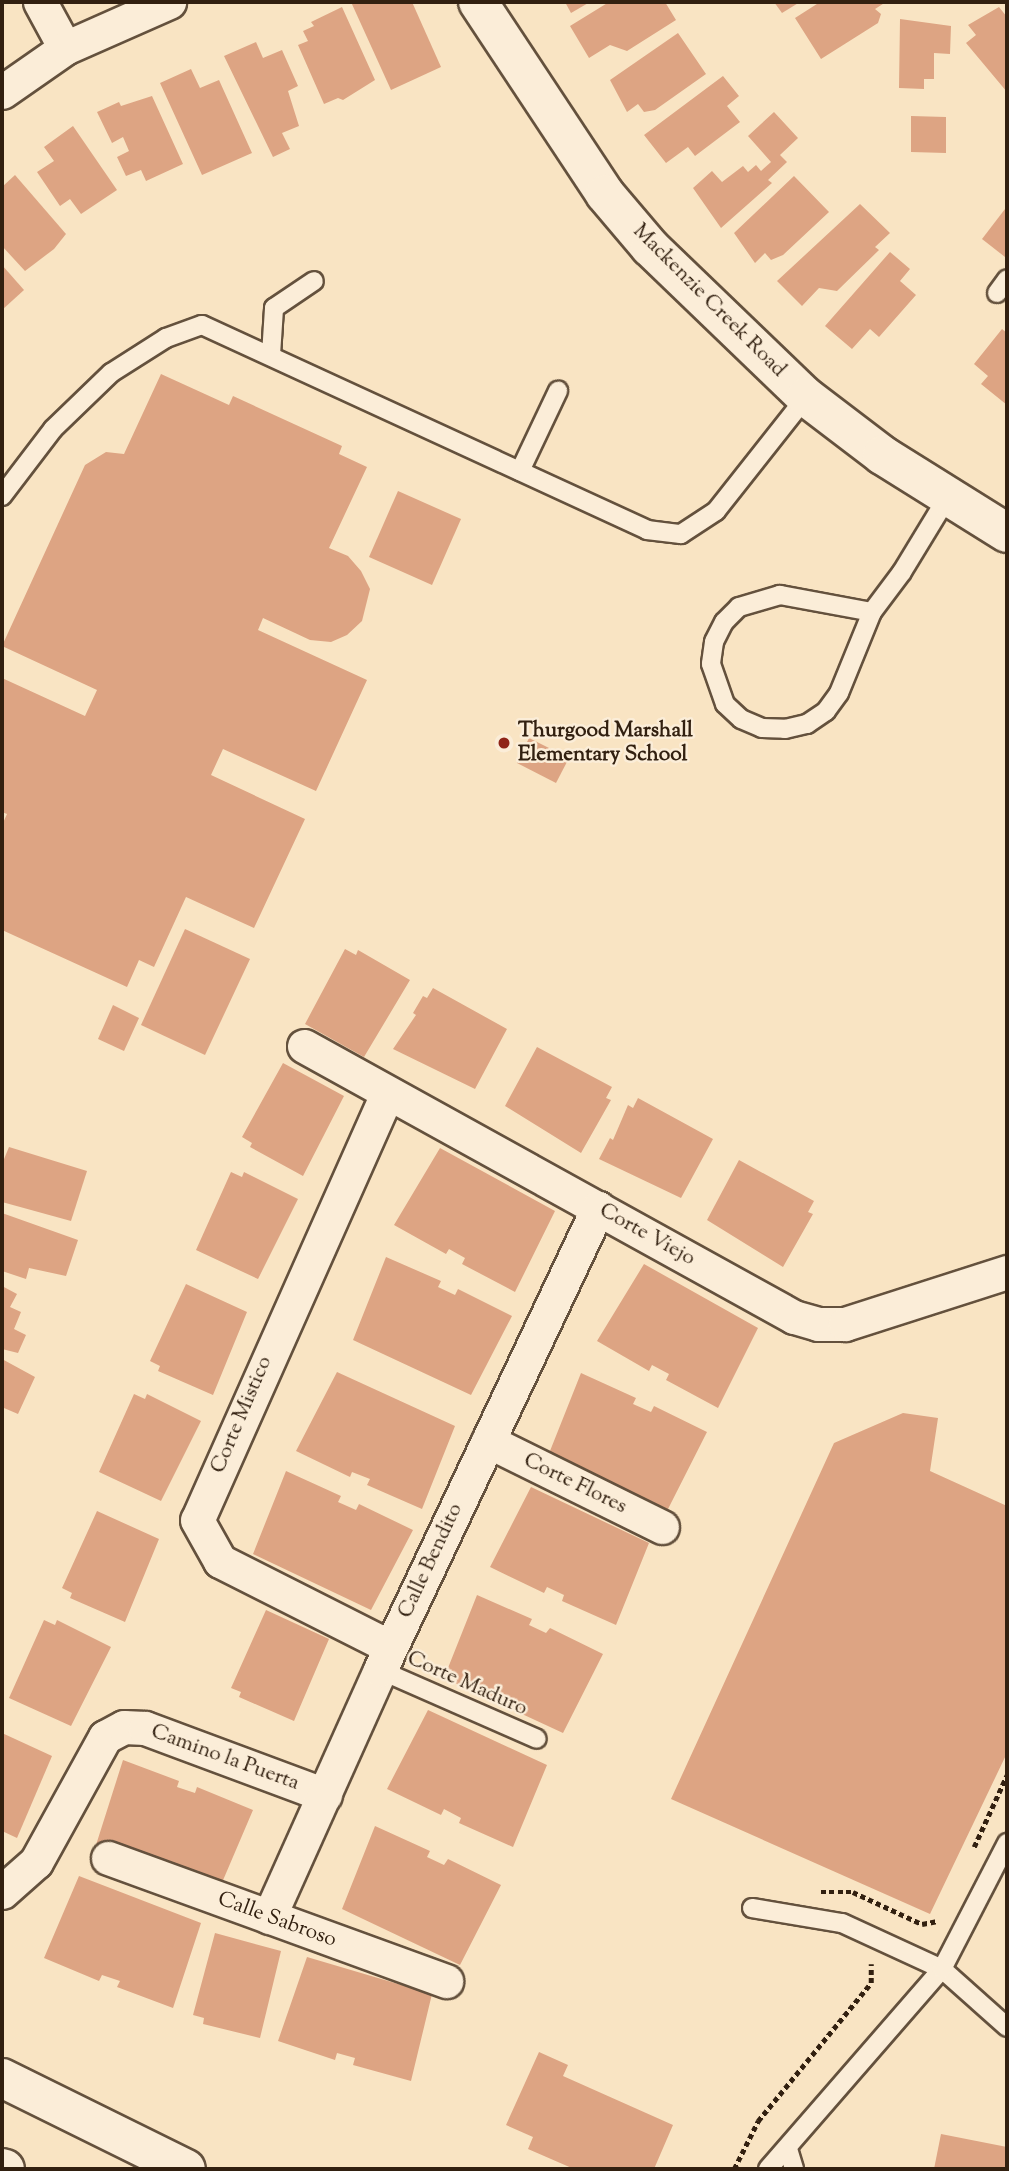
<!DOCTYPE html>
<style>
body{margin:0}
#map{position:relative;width:1009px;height:2171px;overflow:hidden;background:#f9e4c3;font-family:"Sorts Mill Goudy",serif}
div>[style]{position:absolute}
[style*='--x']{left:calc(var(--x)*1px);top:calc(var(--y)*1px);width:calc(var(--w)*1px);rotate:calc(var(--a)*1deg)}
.building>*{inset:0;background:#dda483}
.path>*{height:4.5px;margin-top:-2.25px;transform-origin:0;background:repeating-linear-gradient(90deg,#322010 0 5px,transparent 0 8.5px)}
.roads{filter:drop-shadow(2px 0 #64513d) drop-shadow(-2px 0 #64513d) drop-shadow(0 2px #64513d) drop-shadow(0 -2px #64513d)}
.service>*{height:18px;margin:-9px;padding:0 9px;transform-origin:9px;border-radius:9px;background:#fbedd8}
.minor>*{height:33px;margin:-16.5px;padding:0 16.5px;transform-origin:16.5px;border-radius:16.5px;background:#fbedd8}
.tertiary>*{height:38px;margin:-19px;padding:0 19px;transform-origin:19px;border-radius:19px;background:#fbedd8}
.secondary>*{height:38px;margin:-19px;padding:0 19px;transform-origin:19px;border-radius:19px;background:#fbedd8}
.dots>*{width:19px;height:19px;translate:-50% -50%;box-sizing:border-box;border:4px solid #fbedd8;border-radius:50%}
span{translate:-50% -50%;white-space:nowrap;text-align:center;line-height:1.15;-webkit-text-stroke:5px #fbedd8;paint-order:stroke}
.street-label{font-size:21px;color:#322010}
.poi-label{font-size:21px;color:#322010;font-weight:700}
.left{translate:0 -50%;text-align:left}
.frame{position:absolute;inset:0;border:4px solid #322010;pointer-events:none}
</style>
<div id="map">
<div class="building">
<div style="clip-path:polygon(351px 2px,412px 2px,441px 67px,391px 90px)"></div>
<div style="clip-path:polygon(565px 2px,590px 2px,571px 13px)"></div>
<div style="clip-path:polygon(609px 2px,665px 2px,676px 20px,627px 51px,610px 45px,589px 58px,570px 26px)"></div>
<div style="clip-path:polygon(774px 2px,800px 2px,782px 13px)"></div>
<div style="clip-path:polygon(820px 2px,886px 2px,875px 9px,881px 14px,878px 23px,821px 59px,795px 18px)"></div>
<div style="clip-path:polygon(342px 7px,375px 80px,343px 100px,338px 98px,324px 104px,298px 45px,308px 41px,303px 31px,314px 26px,311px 22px)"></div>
<div style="clip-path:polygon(999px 7px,1007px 17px,1007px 92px,966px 43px,976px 35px,968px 25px)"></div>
<div style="clip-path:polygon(900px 19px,951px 26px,950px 54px,934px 53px,934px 79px,924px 79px,924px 89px,899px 88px)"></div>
<div style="clip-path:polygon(678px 33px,706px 74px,655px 110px,644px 112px,638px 104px,627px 112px,610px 80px)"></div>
<div style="clip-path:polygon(256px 42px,263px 58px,282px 50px,298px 86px,288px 91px,299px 126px,282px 133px,290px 149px,273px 157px,224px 56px)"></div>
<div style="clip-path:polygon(191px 69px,200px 88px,219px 80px,252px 153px,202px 175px,160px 83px)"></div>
<div style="clip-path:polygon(723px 76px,739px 96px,727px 106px,740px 122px,695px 156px,688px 147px,666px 163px,644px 135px)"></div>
<div style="clip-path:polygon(152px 96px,183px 164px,146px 181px,141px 170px,126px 176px,117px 157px,129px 151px,123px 137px,112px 143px,97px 112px,119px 102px,121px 106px)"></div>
<div style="clip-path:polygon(774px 112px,798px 138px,780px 155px,787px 162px,768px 180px,772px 183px,721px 228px,693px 188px,712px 171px,722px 182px,743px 166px,748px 172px,756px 165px,761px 171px,771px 162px,748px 136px)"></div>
<div style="clip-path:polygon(911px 116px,946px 117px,946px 153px,911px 152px)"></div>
<div style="clip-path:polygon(73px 126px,117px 190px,81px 214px,70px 199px,60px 206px,37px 172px,54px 161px,44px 147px)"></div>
<div style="clip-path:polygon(15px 175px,66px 234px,54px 249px,25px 271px,2px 246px,2px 187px)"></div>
<div style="clip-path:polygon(794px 176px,829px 212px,783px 255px,771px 260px,765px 253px,755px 263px,734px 233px)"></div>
<div style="clip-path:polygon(860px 204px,890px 233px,875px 247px,879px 250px,837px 291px,819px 288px,802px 306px,777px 281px)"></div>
<div style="clip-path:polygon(1005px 209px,1007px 254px,1005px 257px,982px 239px)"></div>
<div style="clip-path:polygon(890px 252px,910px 269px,900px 281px,916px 295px,879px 337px,870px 329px,852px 349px,825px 326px)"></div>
<div style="clip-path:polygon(2px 265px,24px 290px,2px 310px)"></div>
<div style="clip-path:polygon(1002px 329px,1007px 333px,1007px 405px,981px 384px,988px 376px,974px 364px)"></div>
<div style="clip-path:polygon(161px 374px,229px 405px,233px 396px,342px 446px,339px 454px,367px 467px,329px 548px,348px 556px,361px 571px,370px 589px,362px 621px,347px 635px,331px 642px,310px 640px,263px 618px,258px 630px,367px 680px,316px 791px,223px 749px,211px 775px,305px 819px,254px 928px,186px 897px,154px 967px,139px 960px,127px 987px,2px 930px,2px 825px,7px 814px,2px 812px,2px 678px,85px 716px,97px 690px,2px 646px,85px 465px,106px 452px,124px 454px)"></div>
<div style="clip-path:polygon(398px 491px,461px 519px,432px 585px,369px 557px)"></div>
<div style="clip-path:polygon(529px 738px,569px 758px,556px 783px,517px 763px)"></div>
<div style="clip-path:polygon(185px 929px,250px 959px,205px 1055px,141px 1025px)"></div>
<div style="clip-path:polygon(345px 949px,356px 955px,358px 950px,410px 980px,364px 1057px,305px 1024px)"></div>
<div style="clip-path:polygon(433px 988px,507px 1029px,475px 1089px,393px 1049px,416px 1015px,413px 1013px,423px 996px,427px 998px)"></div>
<div style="clip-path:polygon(113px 1005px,139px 1018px,124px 1051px,98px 1039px)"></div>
<div style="clip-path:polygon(537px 1047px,612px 1087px,606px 1098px,611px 1100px,581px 1153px,505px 1106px)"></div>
<div style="clip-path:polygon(283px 1063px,344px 1096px,303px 1176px,250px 1147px,252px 1143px,242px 1137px)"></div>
<div style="clip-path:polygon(638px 1098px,713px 1139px,681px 1198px,599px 1159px,610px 1138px,613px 1140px,628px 1105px,633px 1108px)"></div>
<div style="clip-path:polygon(9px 1147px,87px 1171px,71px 1221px,2px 1202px,2px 1164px)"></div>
<div style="clip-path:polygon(440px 1148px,555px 1211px,515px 1292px,462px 1264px,465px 1258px,449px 1249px,446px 1254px,394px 1225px)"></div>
<div style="clip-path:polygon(739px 1160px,814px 1201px,808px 1212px,813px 1214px,783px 1267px,707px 1220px)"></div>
<div style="clip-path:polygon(231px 1172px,242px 1177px,244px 1172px,298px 1199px,258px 1279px,196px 1250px)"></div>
<div style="clip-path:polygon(2px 1213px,78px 1240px,66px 1276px,29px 1268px,26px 1279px,2px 1271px)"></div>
<div style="clip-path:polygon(386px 1257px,441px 1281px,438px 1287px,455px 1295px,458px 1289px,512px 1316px,471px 1395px,353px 1340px)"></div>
<div style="clip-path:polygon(644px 1264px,758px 1328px,718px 1408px,666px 1380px,669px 1374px,652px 1365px,649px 1371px,597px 1341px)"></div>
<div style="clip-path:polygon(186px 1284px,247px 1312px,213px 1395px,158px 1371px,160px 1366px,150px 1361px)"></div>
<div style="clip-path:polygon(2px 1286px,17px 1294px,10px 1307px,21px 1312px,14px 1329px,26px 1335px,18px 1353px,2px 1349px)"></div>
<div style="clip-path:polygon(2px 1359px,35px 1377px,18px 1414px,4px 1408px,2px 1412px)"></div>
<div style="clip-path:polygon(337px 1372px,455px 1426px,422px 1509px,367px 1485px,370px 1479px,352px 1472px,350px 1477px,296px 1451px)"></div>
<div style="clip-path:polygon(581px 1373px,636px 1398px,633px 1404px,651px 1412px,654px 1406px,707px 1432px,667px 1511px,548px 1456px)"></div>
<div style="clip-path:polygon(134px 1394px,145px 1399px,147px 1394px,201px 1421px,161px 1501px,99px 1472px)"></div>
<div style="clip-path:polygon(903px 1413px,938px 1418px,930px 1471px,1007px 1506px,1007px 1753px,930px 1914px,671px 1799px,834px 1443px)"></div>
<div style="clip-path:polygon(286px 1471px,341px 1496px,338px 1502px,356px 1510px,359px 1504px,413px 1530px,371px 1610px,253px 1554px)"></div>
<div style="clip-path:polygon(531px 1487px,649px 1543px,616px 1625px,562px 1601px,564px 1595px,547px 1587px,544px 1593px,490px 1567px)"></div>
<div style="clip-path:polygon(97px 1511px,159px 1539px,125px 1622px,70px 1598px,72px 1593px,62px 1588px)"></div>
<div style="clip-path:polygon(477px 1595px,532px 1619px,529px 1625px,546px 1633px,550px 1628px,603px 1654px,563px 1733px,444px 1678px)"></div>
<div style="clip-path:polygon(266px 1610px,329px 1639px,294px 1721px,239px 1697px,241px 1692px,231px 1688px)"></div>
<div style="clip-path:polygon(44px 1620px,55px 1625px,57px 1620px,111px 1647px,71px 1726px,9px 1698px)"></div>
<div style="clip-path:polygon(428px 1710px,547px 1765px,513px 1847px,459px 1823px,461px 1818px,444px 1809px,441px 1815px,387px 1789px)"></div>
<div style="clip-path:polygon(2px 1733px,52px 1756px,17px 1838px,2px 1831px)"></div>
<div style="clip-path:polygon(123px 1760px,179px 1781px,177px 1787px,195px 1793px,197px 1787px,253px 1810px,218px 1892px,96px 1845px)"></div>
<div style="clip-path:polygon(375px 1826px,430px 1851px,427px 1857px,444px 1865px,448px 1859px,501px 1885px,460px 1965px,342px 1909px)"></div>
<div style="clip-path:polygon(79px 1876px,201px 1923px,173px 2008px,117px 1987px,120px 1981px,102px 1975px,99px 1981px,44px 1958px)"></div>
<div style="clip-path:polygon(215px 1933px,281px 1951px,260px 2038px,203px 2024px,204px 2018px,193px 2015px)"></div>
<div style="clip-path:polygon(307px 1957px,432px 1994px,411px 2081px,353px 2065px,355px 2058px,337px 2053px,335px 2060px,278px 2041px)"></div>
<div style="clip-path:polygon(539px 2052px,568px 2065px,563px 2076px,673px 2125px,654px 2169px,574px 2169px,528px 2149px,533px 2137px,506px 2125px)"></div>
<div style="clip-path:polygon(941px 2134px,1007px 2147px,1007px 2169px,934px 2169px)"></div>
</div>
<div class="path">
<div style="--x:974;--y:1847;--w:79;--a:-65.4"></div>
<div style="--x:821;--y:1892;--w:32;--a:0"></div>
<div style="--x:853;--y:1892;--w:76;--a:24.9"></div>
<div style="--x:922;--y:1924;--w:16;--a:-11"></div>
<div style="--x:734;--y:2169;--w:54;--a:-63.4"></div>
<div style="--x:758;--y:2121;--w:178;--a:-50.7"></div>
<div style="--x:871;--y:1983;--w:19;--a:-90"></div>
</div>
<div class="roads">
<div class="service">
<div style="--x:997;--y:293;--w:17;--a:-54"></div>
<div style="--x:271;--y:355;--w:47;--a:-86.3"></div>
<div style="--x:274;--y:308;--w:48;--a:-34"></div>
<div style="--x:520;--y:471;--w:89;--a:-64.6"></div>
<div style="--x:2;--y:496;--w:84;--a:-52.7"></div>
<div style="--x:53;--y:429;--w:81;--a:-44"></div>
<div style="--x:111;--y:373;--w:65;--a:-32.5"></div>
<div style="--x:166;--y:338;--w:38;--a:-20"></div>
<div style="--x:202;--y:325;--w:490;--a:24.7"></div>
<div style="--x:647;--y:530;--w:34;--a:7"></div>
<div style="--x:681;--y:534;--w:42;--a:-33.3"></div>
<div style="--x:716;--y:511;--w:145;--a:-51.7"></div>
<div style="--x:872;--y:612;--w:94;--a:-169.5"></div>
<div style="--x:780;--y:595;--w:43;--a:163.7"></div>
<div style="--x:739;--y:607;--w:21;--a:135"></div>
<div style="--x:724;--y:622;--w:22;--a:117"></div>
<div style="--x:714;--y:642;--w:22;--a:98"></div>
<div style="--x:711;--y:664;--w:42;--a:70.7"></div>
<div style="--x:725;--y:704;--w:22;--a:43"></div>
<div style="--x:741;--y:719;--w:23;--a:23"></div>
<div style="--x:762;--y:728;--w:23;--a:2"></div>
<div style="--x:785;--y:729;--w:23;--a:-13"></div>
<div style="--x:807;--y:724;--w:23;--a:-34"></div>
<div style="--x:826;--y:711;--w:22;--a:-54"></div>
<div style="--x:839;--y:693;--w:87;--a:-67.8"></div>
<div style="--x:872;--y:612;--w:50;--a:-53.1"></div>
<div style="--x:902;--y:572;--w:87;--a:-58.7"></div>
<div style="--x:380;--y:1670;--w:171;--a:23.7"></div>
<div style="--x:752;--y:1908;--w:91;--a:9.5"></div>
<div style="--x:842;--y:1923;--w:110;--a:24.7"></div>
<div style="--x:942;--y:1969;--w:87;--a:41.7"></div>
<div style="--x:788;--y:2149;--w:21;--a:73"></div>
<div style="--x:768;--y:2169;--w:265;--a:-49"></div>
<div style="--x:942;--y:1969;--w:142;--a:-62.7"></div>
</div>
<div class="minor">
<div style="--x:40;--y:2;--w:52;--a:61.5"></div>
<div style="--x:2;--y:92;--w:77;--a:-34.9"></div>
<div style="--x:65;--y:48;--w:114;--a:-23.9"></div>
<div style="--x:304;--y:1046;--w:560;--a:28.95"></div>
<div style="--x:794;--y:1317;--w:25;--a:16"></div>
<div style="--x:818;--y:1324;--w:27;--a:0"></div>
<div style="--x:845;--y:1324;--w:170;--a:-17.8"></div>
<div style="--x:387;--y:1094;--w:466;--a:114"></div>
<div style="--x:197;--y:1520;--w:47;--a:60.7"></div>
<div style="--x:220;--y:1561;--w:191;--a:26.8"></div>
<div style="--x:488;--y:1441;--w:194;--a:26.3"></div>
<div style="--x:108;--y:1858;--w:360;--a:20"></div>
<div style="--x:2;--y:1892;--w:45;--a:-41.4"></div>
<div style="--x:36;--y:1862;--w:143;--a:-61.1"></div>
<div style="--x:105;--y:1737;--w:21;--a:-28"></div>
<div style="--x:124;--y:1727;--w:21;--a:3"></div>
<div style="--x:145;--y:1728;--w:192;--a:20.4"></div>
<div style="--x:269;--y:1917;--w:271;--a:-65.8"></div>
<div style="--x:380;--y:1670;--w:511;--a:-64.74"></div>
</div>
<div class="tertiary">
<div style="--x:478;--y:2;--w:230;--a:56.5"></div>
<div style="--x:605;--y:194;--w:70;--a:49.7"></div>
<div style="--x:650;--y:247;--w:216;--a:43.9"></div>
<div style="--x:806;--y:397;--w:96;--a:37.3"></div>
<div style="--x:882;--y:455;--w:147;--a:32"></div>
</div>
<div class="secondary">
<div style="--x:2;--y:2078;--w:205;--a:26.3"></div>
<div style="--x:2;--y:2168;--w:3;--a:18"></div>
</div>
</div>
<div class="dots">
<div style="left:504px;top:743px;background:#8f2418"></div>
</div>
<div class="street-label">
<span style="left:709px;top:301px;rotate:45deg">Mackenzie Creek Road</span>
<span style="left:647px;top:1235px;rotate:29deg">Corte Viejo</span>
<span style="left:242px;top:1415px;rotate:-67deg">Corte Mistico</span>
<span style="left:575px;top:1484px;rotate:26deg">Corte Flores</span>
<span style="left:431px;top:1561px;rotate:-65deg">Calle Bendito</span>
<span style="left:467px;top:1684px;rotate:24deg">Corte Maduro</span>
<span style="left:225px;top:1758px;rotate:20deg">Camino la Puerta</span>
<span style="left:277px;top:1920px;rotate:20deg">Calle Sabroso</span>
</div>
<div class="poi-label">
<span class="left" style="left:518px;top:743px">Thurgood Marshall<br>Elementary School</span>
</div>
<div class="frame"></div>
</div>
